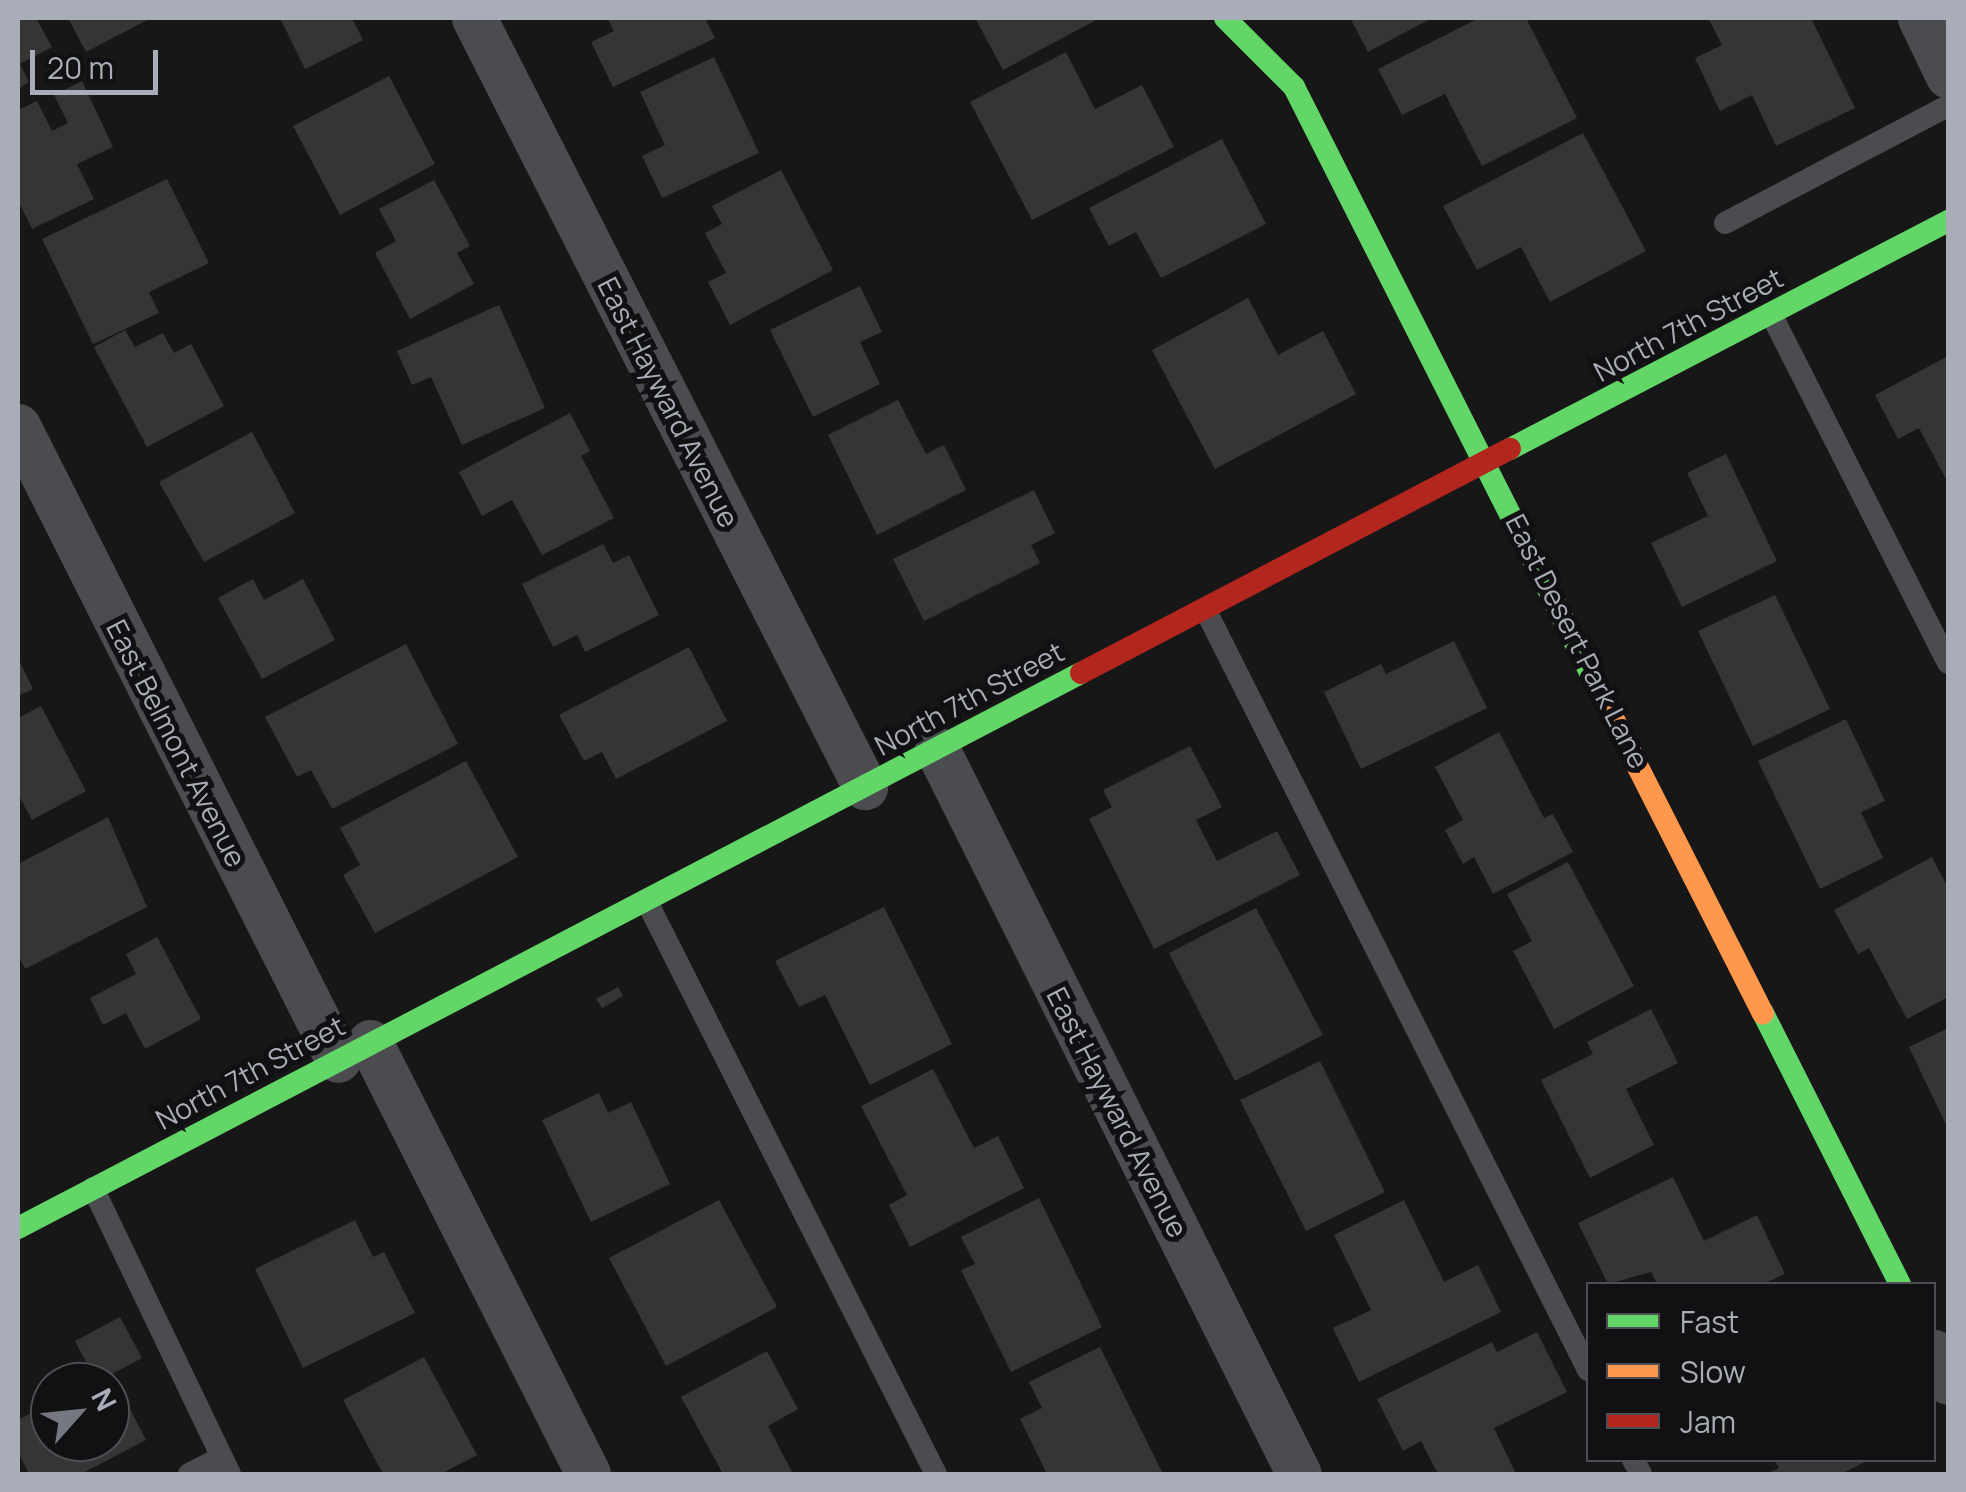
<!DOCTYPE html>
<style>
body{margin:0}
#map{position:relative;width:1966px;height:1492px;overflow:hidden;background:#171717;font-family:Manrope,sans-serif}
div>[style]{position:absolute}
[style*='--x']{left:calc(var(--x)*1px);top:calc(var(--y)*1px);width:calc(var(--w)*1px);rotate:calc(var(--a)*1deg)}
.building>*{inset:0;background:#353536}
.lane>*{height:22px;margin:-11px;padding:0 11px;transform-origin:11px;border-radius:11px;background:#4b4c50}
.street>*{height:45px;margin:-22.5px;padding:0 22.5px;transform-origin:22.5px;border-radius:22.5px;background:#4b4c50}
.fast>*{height:22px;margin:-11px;padding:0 11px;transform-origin:11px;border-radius:11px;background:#63d668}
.slow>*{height:22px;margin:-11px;padding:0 11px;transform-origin:11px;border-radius:11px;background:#ff974d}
.jam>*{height:22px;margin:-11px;padding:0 11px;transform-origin:11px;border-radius:11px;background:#b3261e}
span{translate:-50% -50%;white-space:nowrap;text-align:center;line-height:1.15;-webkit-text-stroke:10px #111113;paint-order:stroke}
.street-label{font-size:28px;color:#a8adb8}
.frame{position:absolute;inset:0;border:20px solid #a8adb8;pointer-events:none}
.legend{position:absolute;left:1586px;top:1282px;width:350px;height:180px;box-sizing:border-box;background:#111113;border:2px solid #4d4f55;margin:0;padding:12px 18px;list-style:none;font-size:30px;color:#a8adb8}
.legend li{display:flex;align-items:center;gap:20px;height:50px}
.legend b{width:50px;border:2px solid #4d4f55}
.north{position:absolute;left:30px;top:1362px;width:100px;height:100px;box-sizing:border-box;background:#111113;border:2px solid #4d4f55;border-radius:50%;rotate:63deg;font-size:28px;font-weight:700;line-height:40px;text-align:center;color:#a8adb8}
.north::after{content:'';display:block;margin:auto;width:35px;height:45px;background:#757880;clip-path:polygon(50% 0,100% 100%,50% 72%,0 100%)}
.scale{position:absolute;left:30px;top:50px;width:128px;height:45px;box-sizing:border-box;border:5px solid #a8adb8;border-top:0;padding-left:12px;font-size:30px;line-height:35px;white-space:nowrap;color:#a8adb8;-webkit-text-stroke:8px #111113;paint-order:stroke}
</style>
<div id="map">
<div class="building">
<div style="clip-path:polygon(18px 18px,36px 18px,52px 47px,20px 64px,29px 82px,18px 89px)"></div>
<div style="clip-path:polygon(68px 18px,151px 18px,86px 52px)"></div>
<div style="clip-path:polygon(280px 18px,352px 18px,363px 40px,305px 69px)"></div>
<div style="clip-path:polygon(607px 18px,705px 18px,715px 38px,613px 87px,591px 42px,614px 31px)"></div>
<div style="clip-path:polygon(975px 18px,1100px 18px,1003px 70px)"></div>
<div style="clip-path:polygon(1350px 18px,1432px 18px,1368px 52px)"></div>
<div style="clip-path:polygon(1479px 18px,1526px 18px,1577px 118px,1482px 166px,1445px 94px,1402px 115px,1378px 69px)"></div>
<div style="clip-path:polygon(1708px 18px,1811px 18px,1855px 108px,1776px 146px,1752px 95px,1720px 111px,1695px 58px,1722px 45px)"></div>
<div style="clip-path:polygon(1066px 52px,1095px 109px,1142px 85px,1174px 147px,1032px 220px,970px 102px)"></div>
<div style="clip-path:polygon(714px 57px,759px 153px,662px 198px,642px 156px,665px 145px,640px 92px)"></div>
<div style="clip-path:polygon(389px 76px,435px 164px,340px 215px,293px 126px)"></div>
<div style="clip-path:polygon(82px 81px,113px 147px,77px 164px,94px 199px,32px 229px,18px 200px,18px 110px,37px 101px,52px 131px,68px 123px,54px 95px)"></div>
<div style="clip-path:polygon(1583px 133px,1646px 251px,1550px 302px,1521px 247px,1477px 270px,1443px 206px)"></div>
<div style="clip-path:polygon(1222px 139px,1266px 224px,1161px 278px,1136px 232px,1109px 246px,1089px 208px)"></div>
<div style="clip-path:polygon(781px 170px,833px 270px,730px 325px,708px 282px,726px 273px,705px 233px,722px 224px,712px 206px)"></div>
<div style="clip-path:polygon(167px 179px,209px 263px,149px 292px,159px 313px,93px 344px,42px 239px)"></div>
<div style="clip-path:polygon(434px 180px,470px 246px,457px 253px,474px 284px,410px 319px,375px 253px,396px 241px,379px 209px)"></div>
<div style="clip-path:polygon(860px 286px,882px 332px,860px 342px,880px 384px,813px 417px,770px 330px)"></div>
<div style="clip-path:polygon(1248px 298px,1278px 355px,1323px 331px,1356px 394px,1215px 469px,1152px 350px)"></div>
<div style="clip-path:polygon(499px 305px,545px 408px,462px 445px,431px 377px,412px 385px,397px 351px)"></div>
<div style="clip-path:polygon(125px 330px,135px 347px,163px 333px,174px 353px,191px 344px,224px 406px,147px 447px,94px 347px)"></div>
<div style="clip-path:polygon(1948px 356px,1948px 483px,1919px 428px,1898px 439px,1875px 395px)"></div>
<div style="clip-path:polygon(898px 400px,926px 454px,944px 445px,966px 490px,877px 535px,828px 435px)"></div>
<div style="clip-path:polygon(570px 413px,590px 451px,581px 456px,614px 518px,542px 555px,512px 500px,482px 516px,459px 472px)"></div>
<div style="clip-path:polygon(252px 432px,295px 513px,204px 562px,159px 482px)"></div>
<div style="clip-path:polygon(1726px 454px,1777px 561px,1682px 607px,1651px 543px,1708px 516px,1687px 473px)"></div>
<div style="clip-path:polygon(1034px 490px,1055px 533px,1031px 545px,1040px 563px,924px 621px,893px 559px)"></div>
<div style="clip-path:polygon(603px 544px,613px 563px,629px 555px,659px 615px,585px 652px,577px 635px,553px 647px,522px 584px)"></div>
<div style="clip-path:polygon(253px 579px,264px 600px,303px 579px,335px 640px,262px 679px,218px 598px)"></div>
<div style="clip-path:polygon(1775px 595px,1830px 709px,1753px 746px,1698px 631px)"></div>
<div style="clip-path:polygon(1454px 641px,1487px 708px,1361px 769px,1324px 692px,1381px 664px,1386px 674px)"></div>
<div style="clip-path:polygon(406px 644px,458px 744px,332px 809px,311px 770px,297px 777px,265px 717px)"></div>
<div style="clip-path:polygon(689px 647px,727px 721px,616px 779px,602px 752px,584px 761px,559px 715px)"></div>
<div style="clip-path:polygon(18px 658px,33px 689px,18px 696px)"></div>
<div style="clip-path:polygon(41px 706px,86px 791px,32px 820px,18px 794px,18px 718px)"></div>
<div style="clip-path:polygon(1846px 719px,1885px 801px,1861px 812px,1883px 858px,1820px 889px,1758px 761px)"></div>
<div style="clip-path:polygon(1499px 732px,1544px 818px,1553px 814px,1573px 852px,1493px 894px,1474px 857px,1463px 864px,1445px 830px,1463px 820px,1435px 767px)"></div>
<div style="clip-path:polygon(1190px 746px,1222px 807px,1196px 820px,1217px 861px,1277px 831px,1300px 875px,1154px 949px,1089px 819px,1112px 807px,1103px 790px)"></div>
<div style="clip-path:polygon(466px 761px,518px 857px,375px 933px,343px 875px,360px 865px,340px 828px)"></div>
<div style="clip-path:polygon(108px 817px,147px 907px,25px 969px,18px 955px,18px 864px)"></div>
<div style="clip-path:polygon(1932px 857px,1948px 888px,1948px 997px,1907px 1019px,1869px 948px,1858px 954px,1834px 910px)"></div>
<div style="clip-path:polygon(1568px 862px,1634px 986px,1554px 1029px,1513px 951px,1532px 941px,1507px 894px)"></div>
<div style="clip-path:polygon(884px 907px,952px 1044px,870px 1085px,825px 995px,799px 1007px,775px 961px)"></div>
<div style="clip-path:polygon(1256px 908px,1323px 1035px,1235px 1081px,1169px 953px)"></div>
<div style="clip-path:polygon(157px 937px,201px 1019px,145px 1049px,126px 1013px,103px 1025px,90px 998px,136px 974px,126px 954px)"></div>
<div style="clip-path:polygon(618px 987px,623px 996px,602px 1008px,596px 999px)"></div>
<div style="clip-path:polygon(1651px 1009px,1678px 1063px,1626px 1089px,1654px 1145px,1590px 1178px,1541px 1080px,1593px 1054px,1587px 1042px)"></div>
<div style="clip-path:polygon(1948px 1028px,1948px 1129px,1909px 1047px)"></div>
<div style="clip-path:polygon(1320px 1061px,1385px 1192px,1306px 1231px,1240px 1100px)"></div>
<div style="clip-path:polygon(933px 1069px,974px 1148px,998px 1136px,1024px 1188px,910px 1247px,889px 1205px,907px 1195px,861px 1106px)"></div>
<div style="clip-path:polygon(599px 1093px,608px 1113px,631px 1102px,670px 1184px,591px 1222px,542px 1120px)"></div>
<div style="clip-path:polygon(1673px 1177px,1704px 1241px,1757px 1215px,1785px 1274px,1763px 1284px,1657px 1284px,1651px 1272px,1608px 1284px,1578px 1223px)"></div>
<div style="clip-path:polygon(1039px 1198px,1102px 1327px,1011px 1372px,961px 1270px,975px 1264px,961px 1237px)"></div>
<div style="clip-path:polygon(719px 1200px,777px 1307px,666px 1366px,609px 1258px)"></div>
<div style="clip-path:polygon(1404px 1200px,1444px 1282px,1478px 1265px,1501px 1312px,1359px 1382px,1333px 1328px,1371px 1310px,1334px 1235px)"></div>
<div style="clip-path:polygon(355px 1220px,373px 1257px,384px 1252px,415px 1313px,303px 1368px,255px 1269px)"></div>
<div style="clip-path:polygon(120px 1317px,142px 1358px,112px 1374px,146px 1440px,81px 1474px,29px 1474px,18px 1452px,18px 1420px,50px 1403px,50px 1442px,110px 1442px,110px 1382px,90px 1382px,95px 1379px,75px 1341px)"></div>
<div style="clip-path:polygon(1537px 1332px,1567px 1392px,1494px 1428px,1516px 1474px,1438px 1474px,1421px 1441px,1403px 1451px,1377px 1399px,1492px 1342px,1497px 1352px)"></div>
<div style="clip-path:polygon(1100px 1347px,1163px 1474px,1047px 1474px,1020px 1419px,1042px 1408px,1029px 1382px)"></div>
<div style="clip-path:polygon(767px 1351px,798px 1409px,768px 1426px,792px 1472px,723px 1474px,681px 1397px)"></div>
<div style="clip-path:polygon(424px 1357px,477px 1455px,441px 1474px,383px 1474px,343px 1400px)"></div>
<div style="clip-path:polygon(1774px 1460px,1869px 1460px,1841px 1474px,1766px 1474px,1779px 1468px)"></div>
</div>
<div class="lane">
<div style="--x:1725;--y:223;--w:252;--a:-27.7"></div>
<div style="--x:1771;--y:314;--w:391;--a:63.1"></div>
<div style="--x:1205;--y:609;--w:852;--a:63.28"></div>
<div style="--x:646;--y:900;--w:643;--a:63.2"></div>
<div style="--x:93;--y:1188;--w:317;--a:64.4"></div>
<div style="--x:1633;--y:1460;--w:16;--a:60"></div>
<div style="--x:189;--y:1474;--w:36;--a:-27"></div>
</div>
<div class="street">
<div style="--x:474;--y:18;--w:863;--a:63.05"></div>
<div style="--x:1920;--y:18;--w:64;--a:64.2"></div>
<div style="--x:18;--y:426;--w:710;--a:63.22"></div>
<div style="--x:937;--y:749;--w:810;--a:63.47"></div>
<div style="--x:370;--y:1042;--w:484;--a:63.2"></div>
<div style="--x:1934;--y:1352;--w:33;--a:65"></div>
</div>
<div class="fast">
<div style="--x:1225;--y:18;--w:98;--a:45"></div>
<div style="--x:1294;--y:87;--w:700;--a:63.18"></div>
<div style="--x:1510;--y:449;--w:494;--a:-27.5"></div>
<div style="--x:1763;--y:1013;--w:304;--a:63.2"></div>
<div style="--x:18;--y:1228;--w:1199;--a:-27.57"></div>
</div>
<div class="slow">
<div style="--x:1610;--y:712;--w:338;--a:63.1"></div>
</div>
<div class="jam">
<div style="--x:1081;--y:673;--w:484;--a:-27.6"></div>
</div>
<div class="street-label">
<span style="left:1688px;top:324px;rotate:-28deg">North 7th Street</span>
<span style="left:669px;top:402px;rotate:63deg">East Hayward Avenue</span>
<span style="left:1578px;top:641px;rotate:63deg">East Desert Park Lane</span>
<span style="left:969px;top:698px;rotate:-28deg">North 7th Street</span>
<span style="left:177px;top:743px;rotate:63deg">East Belmont Avenue</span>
<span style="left:250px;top:1072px;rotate:-28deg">North 7th Street</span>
<span style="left:1118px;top:1112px;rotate:63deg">East Hayward Avenue</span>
</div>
<div class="frame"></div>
<ul class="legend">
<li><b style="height:12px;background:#63d668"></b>Fast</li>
<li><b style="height:12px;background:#ff974d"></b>Slow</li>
<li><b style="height:12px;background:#b3261e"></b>Jam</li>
</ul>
<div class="north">N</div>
<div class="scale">20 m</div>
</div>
